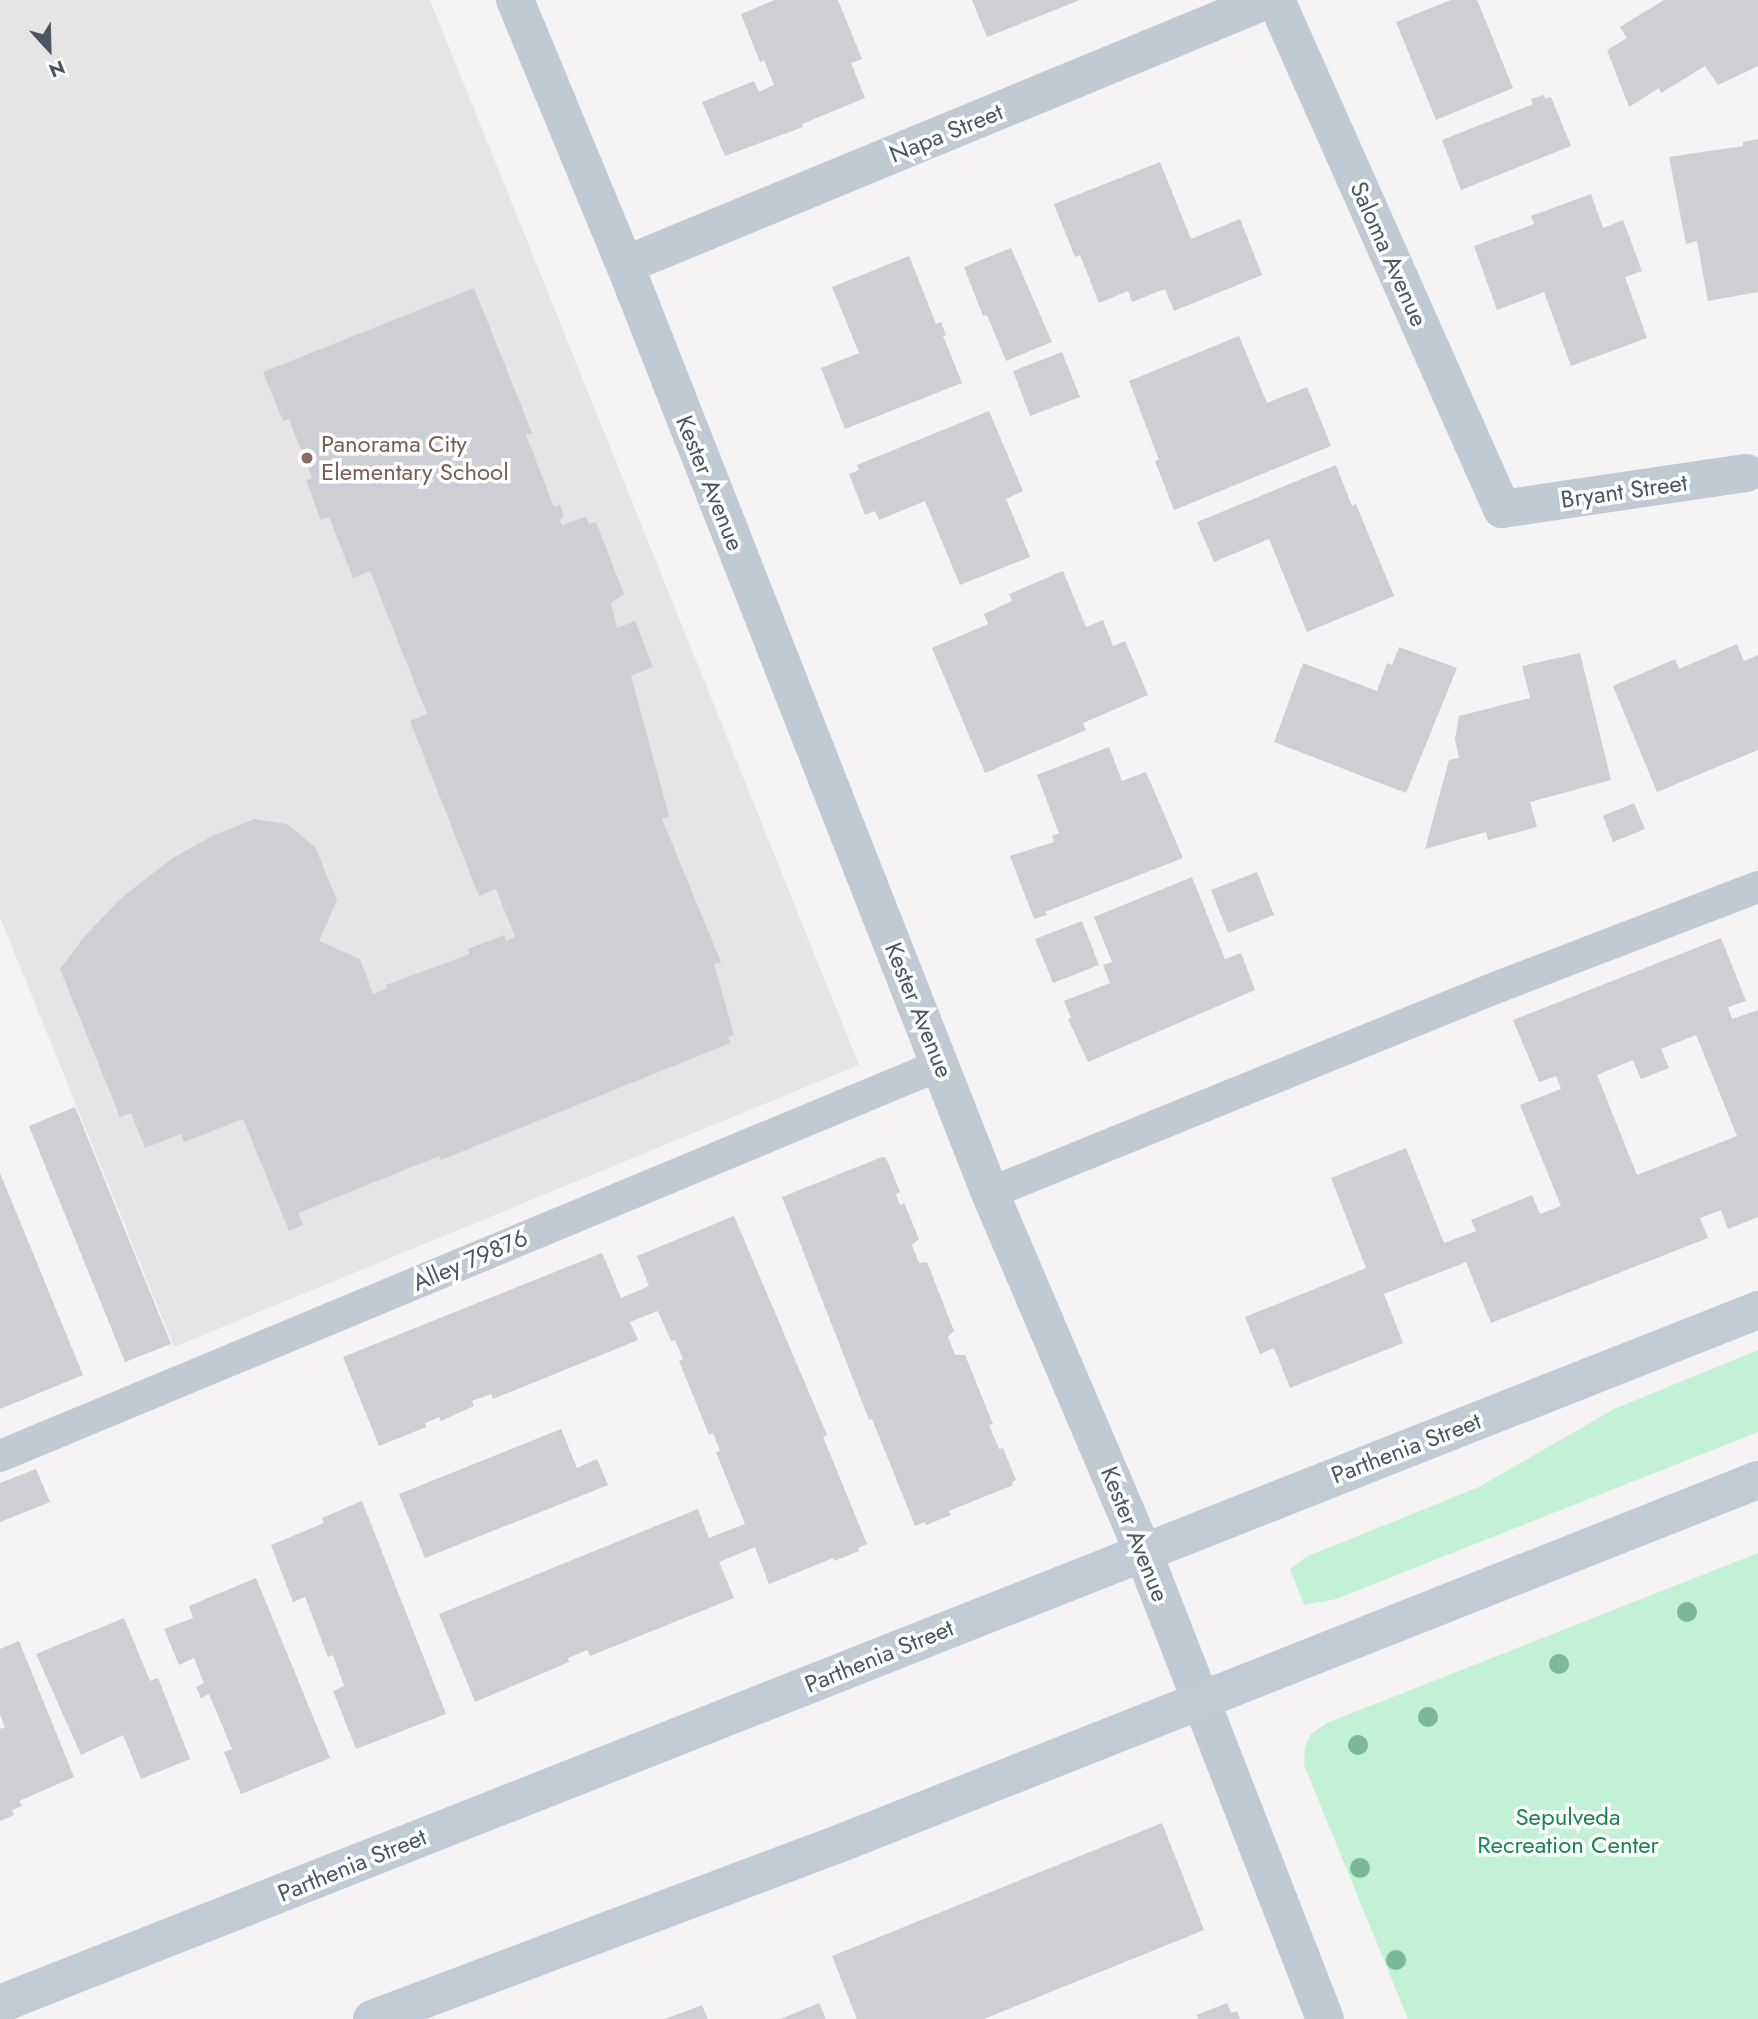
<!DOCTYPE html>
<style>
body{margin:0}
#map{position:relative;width:1758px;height:2019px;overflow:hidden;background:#f5f3f3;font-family:Jost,sans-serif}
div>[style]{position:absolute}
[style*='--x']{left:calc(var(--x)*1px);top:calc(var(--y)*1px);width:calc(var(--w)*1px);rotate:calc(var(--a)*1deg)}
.education>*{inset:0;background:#e6e4e5}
.green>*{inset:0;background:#c3f1d5}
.building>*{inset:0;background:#cdcfd5}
.service>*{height:32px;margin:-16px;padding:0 16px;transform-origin:16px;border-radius:16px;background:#c1cad2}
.minor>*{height:38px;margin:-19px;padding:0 19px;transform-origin:19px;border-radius:19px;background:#c1cad2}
.secondary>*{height:38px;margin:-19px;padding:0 19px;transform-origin:19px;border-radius:19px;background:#c1cbd6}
.trees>*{width:20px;height:20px;margin:-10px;border-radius:50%;background:#7bb799}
.dots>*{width:19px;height:19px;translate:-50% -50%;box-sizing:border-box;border:4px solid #fff;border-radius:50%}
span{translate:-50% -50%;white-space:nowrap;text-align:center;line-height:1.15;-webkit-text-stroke:7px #fff;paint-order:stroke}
.street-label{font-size:24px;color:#4a5661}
.education-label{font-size:24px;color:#785e54}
.left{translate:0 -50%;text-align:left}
.park-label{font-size:24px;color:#17864f}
.north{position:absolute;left:14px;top:14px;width:70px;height:70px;-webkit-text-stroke:5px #fff;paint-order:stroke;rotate:158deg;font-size:19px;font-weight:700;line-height:28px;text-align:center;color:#4a5661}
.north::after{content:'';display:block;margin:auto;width:24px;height:32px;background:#4a5661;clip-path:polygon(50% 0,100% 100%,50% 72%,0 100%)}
</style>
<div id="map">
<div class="education">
<div style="clip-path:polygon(0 0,430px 0,859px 1065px,174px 1347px,0 917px)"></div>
</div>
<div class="green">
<div style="clip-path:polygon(1758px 1350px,1758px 1432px,1336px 1599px,1304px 1605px,1290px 1569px,1308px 1556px,1479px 1487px,1614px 1409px)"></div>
<div style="clip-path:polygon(1758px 1553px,1758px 2019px,1408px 2019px,1304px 1765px,1305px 1747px,1311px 1734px,1327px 1723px)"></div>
</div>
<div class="building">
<div style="clip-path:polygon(775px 0,838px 0,862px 59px,851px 63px,865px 98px,802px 124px,803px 127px,725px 156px,702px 102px,754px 81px,759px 92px,774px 85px,764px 60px,760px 62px,741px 14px)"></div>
<div style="clip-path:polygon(972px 0,1080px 0,987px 37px)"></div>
<div style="clip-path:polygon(1451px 0,1477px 0,1513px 88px,1436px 120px,1396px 22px)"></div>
<div style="clip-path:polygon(1664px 0,1758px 0,1758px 66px,1718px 85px,1705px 66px,1661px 93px,1659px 88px,1629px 107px,1607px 50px,1627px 38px,1620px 27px)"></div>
<div style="clip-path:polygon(1544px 95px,1545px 99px,1551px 97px,1571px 146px,1461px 190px,1442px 140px,1533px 104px,1531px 99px)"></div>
<div style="clip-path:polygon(1758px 139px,1758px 292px,1708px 301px,1697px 241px,1686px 244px,1669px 157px,1743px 146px,1743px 142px)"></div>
<div style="clip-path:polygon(1160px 162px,1191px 239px,1240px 219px,1262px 275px,1174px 311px,1165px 289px,1132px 302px,1128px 291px,1099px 303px,1080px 255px,1075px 257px,1054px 204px)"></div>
<div style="clip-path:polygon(1591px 194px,1603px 228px,1623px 220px,1642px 271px,1625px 277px,1647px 338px,1571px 366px,1544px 292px,1497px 310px,1474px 246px,1534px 224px,1531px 216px)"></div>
<div style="clip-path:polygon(1011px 248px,1052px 342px,1006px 361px,987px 315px,983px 316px,964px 267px)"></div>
<div style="clip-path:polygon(909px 256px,936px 324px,941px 322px,946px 335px,943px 336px,962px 383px,845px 429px,821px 368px,859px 353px,832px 287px)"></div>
<div style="clip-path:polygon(474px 288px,532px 433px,526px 435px,554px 507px,560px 505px,564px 517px,560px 520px,562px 525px,586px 517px,589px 524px,596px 522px,624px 594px,611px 603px,617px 628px,635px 621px,653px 667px,631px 676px,669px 816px,662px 819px,721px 962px,714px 964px,734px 1035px,728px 1037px,730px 1043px,441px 1160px,439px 1156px,298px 1213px,303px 1225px,289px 1231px,243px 1119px,184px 1142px,181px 1134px,145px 1148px,131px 1113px,120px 1117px,60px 969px,85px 936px,120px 899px,148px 877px,173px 858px,212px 836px,255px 819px,287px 824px,315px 847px,337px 900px,319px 941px,360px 959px,373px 994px,387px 989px,386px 985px,470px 954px,468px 949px,504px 935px,506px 941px,515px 937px,496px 889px,479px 896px,410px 721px,427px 714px,370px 571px,353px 578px,329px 517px,321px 520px,306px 480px,312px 478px,289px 419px,283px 421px,263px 372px)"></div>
<div style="clip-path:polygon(1239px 336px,1267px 403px,1307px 387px,1331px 446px,1174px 510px,1155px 461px,1159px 460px,1129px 381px)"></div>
<div style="clip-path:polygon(1062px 352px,1080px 397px,1030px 416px,1013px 371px)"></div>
<div style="clip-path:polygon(989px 411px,1023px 491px,1006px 499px,1030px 557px,960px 585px,925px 501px,879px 520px,875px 511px,865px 515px,849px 474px,859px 470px,857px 465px)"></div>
<div style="clip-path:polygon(1336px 465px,1352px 506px,1356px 504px,1394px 596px,1307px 632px,1269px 539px,1214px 562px,1197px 522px)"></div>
<div style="clip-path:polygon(1063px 571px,1086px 627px,1103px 620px,1113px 646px,1125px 641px,1148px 695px,1083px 723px,1086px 730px,985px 773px,932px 648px,988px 624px,984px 614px,1012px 601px,1009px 594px)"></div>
<div style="clip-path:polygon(1737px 644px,1744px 661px,1758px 655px,1758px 750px,1657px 792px,1613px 686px,1675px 659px,1679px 669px)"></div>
<div style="clip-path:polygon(1399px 647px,1457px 668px,1406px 793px,1274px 742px,1303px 663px,1377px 691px,1387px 663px,1392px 665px)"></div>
<div style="clip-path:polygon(1580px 653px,1611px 780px,1530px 802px,1537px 827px,1488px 840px,1486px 832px,1425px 849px,1449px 760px,1459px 758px,1455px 739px,1459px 716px,1530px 698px,1522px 666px)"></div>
<div style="clip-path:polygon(1109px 747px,1122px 781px,1146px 772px,1183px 858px,1045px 912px,1047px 915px,1034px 919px,1010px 856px,1054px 842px,1052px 836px,1059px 833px,1037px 775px)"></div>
<div style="clip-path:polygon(1634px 803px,1645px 829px,1613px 842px,1603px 816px)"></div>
<div style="clip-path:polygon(1257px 872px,1274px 915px,1228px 933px,1211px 890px)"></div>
<div style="clip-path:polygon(1192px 877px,1225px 959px,1241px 953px,1255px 990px,1088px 1062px,1068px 1019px,1071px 1018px,1064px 1001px,1110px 983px,1103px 965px,1112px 962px,1094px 917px)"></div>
<div style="clip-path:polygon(1082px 921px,1099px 965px,1053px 983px,1035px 939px)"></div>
<div style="clip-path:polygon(evenodd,1721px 938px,1746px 1001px,1728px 1007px,1732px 1019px,1758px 1010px,1758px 1217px,1728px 1229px,1721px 1210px,1700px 1218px,1708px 1238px,1491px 1323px,1466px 1262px,1384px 1294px,1403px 1343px,1290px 1388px,1274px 1348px,1260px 1354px,1245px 1317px,1366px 1268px,1331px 1178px,1406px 1148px,1444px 1243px,1476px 1231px,1471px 1220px,1532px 1195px,1540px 1214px,1561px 1206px,1520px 1105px,1561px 1089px,1556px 1076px,1539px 1082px,1513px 1020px,1721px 938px,1696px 1035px,1737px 1136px,1637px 1175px,1597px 1075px,1633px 1060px,1641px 1079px,1669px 1068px,1661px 1049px,1696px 1035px)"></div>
<div style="clip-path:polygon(75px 1107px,171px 1344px,125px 1362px,29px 1126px)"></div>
<div style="clip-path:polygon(882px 1157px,886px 1158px,900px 1192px,896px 1194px,900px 1205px,904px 1203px,919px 1239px,912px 1245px,919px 1263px,927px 1262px,954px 1331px,948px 1337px,955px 1355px,965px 1355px,993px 1424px,989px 1425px,999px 1449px,1003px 1448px,1016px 1480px,1012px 1482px,1013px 1485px,949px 1511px,951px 1515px,926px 1525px,925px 1522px,915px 1526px,872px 1419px,869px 1420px,782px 1197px)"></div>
<div style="clip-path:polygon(0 1173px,83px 1375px,0 1409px)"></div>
<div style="clip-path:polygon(734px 1216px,827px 1435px,823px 1437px,867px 1544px,858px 1548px,859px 1551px,834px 1561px,833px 1558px,769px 1584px,755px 1547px,719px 1562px,734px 1598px,590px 1656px,587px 1650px,568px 1658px,569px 1662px,475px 1702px,439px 1614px,698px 1509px,709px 1538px,745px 1524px,716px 1452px,720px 1451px,713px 1433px,709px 1435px,679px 1361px,683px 1359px,675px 1340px,671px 1341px,658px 1311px,630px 1322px,638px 1340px,493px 1399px,491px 1394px,472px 1401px,474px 1406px,441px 1421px,439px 1417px,425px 1423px,426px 1427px,379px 1446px,343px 1357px,602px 1253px,621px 1298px,649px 1286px,637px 1256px)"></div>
<div style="clip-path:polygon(561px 1429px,577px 1468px,597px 1459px,608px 1485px,425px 1558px,399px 1494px)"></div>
<div style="clip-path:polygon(36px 1469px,50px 1502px,0 1522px,0 1483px)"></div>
<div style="clip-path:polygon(362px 1501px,446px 1714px,356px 1749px,333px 1691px,344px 1686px,333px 1655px,328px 1657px,305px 1597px,293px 1602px,271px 1545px,324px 1523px,322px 1518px)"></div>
<div style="clip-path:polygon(256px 1578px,330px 1758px,241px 1794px,224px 1752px,232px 1749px,209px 1694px,201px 1698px,196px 1687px,204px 1683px,194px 1658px,179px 1665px,164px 1629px,193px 1618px,189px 1606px)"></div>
<div style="clip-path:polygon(124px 1618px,150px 1681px,158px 1678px,190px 1759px,141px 1779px,123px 1735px,81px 1755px,36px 1654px)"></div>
<div style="clip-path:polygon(19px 1641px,74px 1777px,19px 1801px,22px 1806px,12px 1810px,14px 1815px,0 1821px,0 1729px,5px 1727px,0 1715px,0 1649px)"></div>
<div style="clip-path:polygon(1162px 1823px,1204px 1930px,984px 2019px,857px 2019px,832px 1956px)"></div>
<div style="clip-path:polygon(819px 2003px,826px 2019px,781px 2019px)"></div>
<div style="clip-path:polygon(1227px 2003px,1231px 2013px,1237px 2011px,1240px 2019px,1198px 2019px,1197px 2015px)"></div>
<div style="clip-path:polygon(702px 2005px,708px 2019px,665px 2019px)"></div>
</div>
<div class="service">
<div style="--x:990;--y:1193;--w:550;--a:-22.09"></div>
<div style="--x:1500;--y:986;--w:276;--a:-21"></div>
<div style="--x:0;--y:1456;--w:1018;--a:-22.59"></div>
</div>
<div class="minor">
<div style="--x:515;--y:0;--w:287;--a:67.5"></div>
<div style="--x:625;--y:265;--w:997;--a:68.53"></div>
<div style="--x:990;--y:1193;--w:390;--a:66.9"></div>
<div style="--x:1143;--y:1552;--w:501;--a:68.71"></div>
<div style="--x:1276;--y:0;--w:557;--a:66.06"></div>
<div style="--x:1502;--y:509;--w:247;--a:-8.4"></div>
<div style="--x:625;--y:265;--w:695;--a:-22.43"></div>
</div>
<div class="secondary">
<div style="--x:0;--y:2004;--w:1890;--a:-21.54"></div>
<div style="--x:372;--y:2019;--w:501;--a:-20.57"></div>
<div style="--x:841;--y:1843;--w:986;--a:-21.6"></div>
</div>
<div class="trees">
<div style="left:1687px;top:1612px"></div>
<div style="left:1559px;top:1664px"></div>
<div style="left:1428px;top:1717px"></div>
<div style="left:1358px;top:1745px"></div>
<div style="left:1360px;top:1868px"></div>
<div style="left:1396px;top:1960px"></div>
</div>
<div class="dots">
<div style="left:307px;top:458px;background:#8d6e63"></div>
</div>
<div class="street-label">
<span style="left:946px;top:133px;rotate:-22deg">Napa Street</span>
<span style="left:1389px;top:254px;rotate:66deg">Saloma Avenue</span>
<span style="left:710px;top:483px;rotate:68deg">Kester Avenue</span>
<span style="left:1624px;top:491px;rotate:-8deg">Bryant Street</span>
<span style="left:919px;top:1010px;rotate:68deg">Kester Avenue</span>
<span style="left:470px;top:1260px;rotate:-23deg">Alley 79876</span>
<span style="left:1406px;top:1448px;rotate:-21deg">Parthenia Street</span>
<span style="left:1135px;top:1534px;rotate:68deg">Kester Avenue</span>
<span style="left:879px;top:1656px;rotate:-22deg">Parthenia Street</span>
<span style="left:352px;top:1865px;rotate:-22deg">Parthenia Street</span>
</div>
<div class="education-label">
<span class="left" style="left:321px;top:458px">Panorama City<br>Elementary School</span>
</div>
<div class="park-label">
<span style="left:1568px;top:1831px">Sepulveda<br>Recreation Center</span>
</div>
<div class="north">N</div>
</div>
